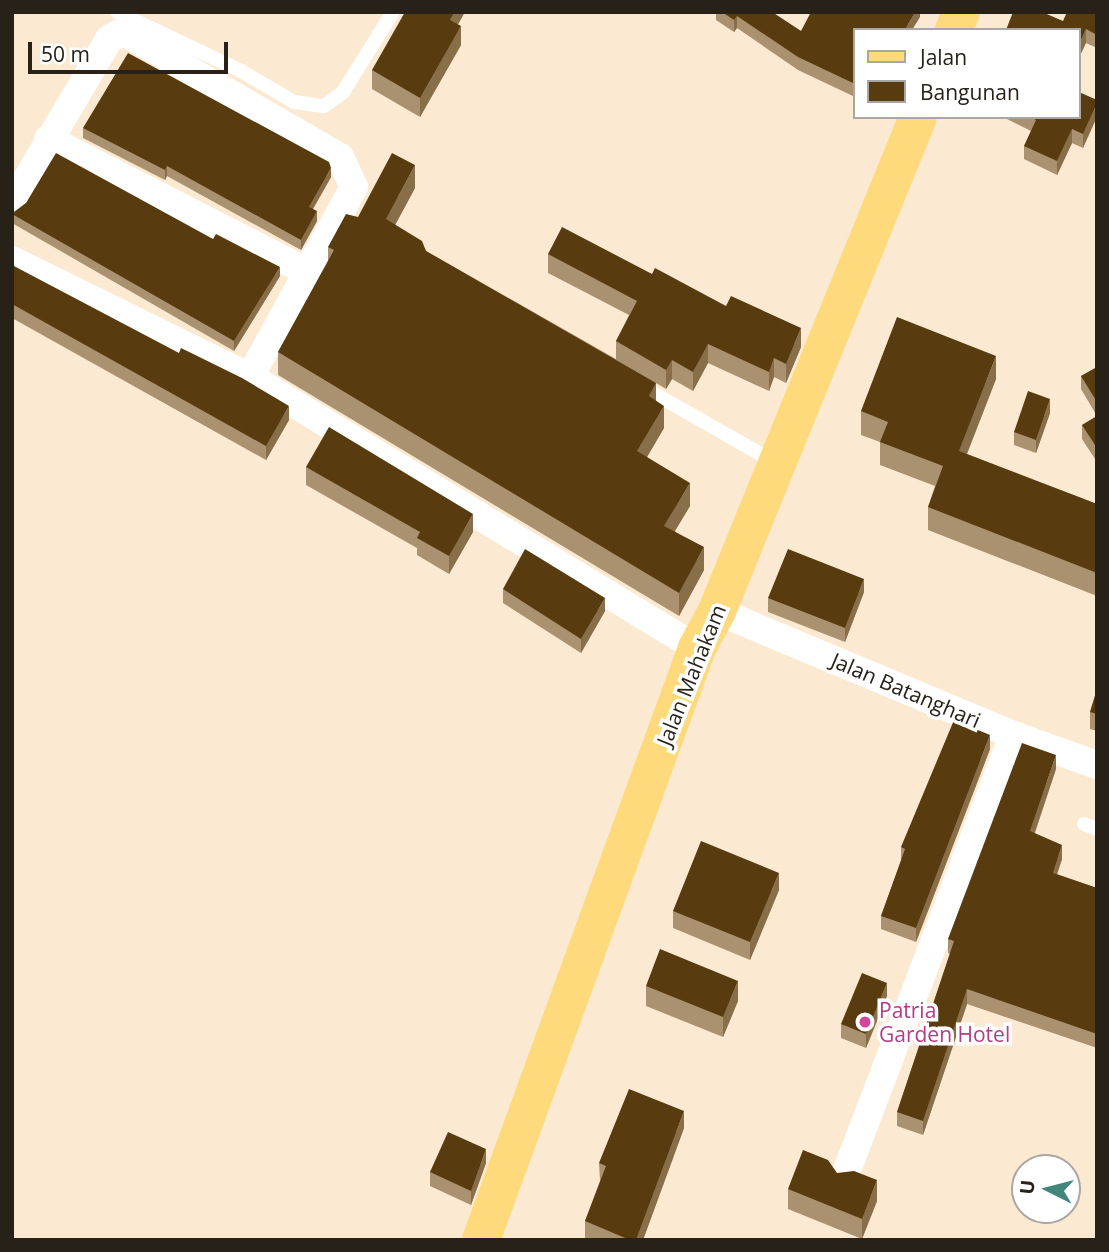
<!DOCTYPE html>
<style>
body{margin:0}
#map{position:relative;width:1109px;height:1252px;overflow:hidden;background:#fce9d2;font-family:"Open Sans",sans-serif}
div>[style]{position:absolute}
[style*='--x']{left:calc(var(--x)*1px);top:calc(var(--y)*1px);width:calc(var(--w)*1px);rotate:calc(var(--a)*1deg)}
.lane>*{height:14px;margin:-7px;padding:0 7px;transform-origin:7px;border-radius:7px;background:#fff}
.street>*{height:28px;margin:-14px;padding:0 14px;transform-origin:14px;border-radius:14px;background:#fff}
.primary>*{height:38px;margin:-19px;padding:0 19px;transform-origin:19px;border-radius:19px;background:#feda7c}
.wall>*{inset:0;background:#aa9270}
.shaded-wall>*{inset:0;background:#896f49}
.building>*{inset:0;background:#583b0e}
.dots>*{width:19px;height:19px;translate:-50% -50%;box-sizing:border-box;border:4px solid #fff;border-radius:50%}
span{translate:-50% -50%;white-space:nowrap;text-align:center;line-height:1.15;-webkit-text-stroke:7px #fff;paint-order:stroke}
.street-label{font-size:21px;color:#272118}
.hotel-label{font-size:21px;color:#b23c85}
.left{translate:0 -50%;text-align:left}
.frame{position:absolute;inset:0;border:14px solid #272118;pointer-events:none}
.legend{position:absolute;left:853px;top:28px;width:228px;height:91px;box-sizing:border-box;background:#fff;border:2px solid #a9a6a3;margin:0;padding:9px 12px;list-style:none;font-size:21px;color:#272118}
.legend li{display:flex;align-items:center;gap:14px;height:35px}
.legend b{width:35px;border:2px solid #a9a6a3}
.north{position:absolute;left:1011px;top:1154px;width:70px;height:70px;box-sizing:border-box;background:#fff;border:2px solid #a9a6a3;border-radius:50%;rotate:276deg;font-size:19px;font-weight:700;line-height:28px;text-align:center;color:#272118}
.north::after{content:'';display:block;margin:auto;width:24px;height:32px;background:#43877c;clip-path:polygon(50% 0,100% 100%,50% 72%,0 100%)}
.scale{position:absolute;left:28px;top:42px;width:200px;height:32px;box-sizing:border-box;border:4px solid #272118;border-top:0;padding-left:9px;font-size:21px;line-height:24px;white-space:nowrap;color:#272118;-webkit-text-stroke:5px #fff;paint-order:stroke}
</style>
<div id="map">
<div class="lane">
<div style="--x:117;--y:12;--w:137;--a:25.4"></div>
<div style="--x:241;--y:71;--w:61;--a:30.3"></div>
<div style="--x:294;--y:102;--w:30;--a:8"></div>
<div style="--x:324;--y:106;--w:24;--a:-36"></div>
<div style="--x:343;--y:92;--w:94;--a:-58"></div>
<div style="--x:641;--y:386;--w:155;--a:29.7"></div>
<div style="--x:1084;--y:824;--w:14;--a:21"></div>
</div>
<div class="street">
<div style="--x:48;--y:139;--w:294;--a:27.1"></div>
<div style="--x:12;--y:204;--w:191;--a:-59.5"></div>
<div style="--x:109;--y:39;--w:10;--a:-29"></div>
<div style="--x:118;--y:34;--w:9;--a:0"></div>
<div style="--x:127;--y:34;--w:246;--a:30"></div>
<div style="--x:340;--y:157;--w:33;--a:65"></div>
<div style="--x:354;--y:187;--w:217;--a:118.7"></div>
<div style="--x:12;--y:260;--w:265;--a:26.2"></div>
<div style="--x:250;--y:377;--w:523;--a:31.23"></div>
<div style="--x:717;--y:611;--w:321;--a:22.7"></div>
<div style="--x:1013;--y:735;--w:89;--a:19.7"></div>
<div style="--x:844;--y:1178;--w:474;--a:-69.1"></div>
</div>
<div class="primary">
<div style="--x:954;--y:30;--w:19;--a:-69"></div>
<div style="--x:481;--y:1240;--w:630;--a:-69.95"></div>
<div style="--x:697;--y:648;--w:42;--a:-61.6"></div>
<div style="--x:717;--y:611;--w:533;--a:-67.86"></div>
</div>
<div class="wall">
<div style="clip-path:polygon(716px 12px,772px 12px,801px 31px,920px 12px,920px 17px,855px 30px,855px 97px,798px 70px,737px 28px,734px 32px,716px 20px)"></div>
<div style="clip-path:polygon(1097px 12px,1097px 48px,1086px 43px,1063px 21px)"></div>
<div style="clip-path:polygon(458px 24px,461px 45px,420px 117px,372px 89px,372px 70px)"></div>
<div style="clip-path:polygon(1097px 100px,1083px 148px,1072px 143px,1057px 175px,1024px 159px,1024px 146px,1031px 131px,1003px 117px,1079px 117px)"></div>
<div style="clip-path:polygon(83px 128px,331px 177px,313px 209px,317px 221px,301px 250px,167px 176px,165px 180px,83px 138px)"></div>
<div style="clip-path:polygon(415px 188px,395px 225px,426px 251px,616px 359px,616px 341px,629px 315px,548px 273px,548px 254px,652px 274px,801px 347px,786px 383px,774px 377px,769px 391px,708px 363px,693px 391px,672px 379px,666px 389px,656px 383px,656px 401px,664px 428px,647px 457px,690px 506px,675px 531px,704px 570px,679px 616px,278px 375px,278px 352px,328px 261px,328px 247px,358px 217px)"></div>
<div style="clip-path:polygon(26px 203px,280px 276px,234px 351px,12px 223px,12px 213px)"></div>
<div style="clip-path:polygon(12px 265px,289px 420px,266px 460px,12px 318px)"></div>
<div style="clip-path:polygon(1097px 367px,1097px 462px,1082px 439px,1082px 425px,1097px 416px,1081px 389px,1081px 376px)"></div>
<div style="clip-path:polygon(996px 379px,967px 454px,1097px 504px,1097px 596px,928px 530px,928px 507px,935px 486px,880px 465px,880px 442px,861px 435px,861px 411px)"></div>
<div style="clip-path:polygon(1050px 413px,1036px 453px,1014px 445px,1014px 432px)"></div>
<div style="clip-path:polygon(306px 467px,473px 532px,449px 574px,417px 555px,417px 548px,306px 485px)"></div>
<div style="clip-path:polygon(503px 589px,605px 611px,581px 653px,503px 603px)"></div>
<div style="clip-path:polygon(864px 592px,845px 642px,768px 612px,768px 598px)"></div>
<div style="clip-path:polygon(1097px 689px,1097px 731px,1090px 729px,1090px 712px)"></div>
<div style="clip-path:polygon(990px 749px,916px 942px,881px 929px,881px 916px,901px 861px,901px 847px)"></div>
<div style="clip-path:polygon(1056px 769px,1035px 833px,1062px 859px,1057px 874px,1097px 888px,1097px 1048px,967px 1004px,923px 1135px,897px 1126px,897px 1112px,950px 954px,948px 953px,948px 939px)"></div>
<div style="clip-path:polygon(779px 890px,750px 960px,673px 928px,673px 911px)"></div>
<div style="clip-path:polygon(646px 986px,738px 1001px,723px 1037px,646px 1006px)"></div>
<div style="clip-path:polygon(887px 996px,866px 1048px,841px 1038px,841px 1024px)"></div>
<div style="clip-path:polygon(684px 1128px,643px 1240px,590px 1240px,585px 1238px,585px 1221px,600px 1181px,599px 1163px)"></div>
<div style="clip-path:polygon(486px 1163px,471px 1205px,430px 1186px,430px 1172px)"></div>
<div style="clip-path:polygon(837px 1173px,877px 1201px,862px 1239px,788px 1209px,788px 1189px)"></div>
</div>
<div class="shaded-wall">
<div style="clip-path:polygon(455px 12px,465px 12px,450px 39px,450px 20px)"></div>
<div style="clip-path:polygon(915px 12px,920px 12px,920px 17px,912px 30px,905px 30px)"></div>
<div style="clip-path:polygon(737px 16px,737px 28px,734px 32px,734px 20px)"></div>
<div style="clip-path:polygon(461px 26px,461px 45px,420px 117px,420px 98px)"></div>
<div style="clip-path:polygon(1086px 29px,1086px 43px,1079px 58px,1079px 44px)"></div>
<div style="clip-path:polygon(1097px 103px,1097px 117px,1083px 148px,1083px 134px)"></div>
<div style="clip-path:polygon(1072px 129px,1072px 143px,1057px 175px,1057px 161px)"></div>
<div style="clip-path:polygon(415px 165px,415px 188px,386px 242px,386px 219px)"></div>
<div style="clip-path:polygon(167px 166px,167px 176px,165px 180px,165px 170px)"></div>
<div style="clip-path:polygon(331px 168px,331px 177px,309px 216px,309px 207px)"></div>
<div style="clip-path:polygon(317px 211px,317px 221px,301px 250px,301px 240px)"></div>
<div style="clip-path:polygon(280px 267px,280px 276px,234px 351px,234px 341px)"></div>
<div style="clip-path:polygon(801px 328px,801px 347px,786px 383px,786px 364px)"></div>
<div style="clip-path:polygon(708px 344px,708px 363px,693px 391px,693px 372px)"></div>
<div style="clip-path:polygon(996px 356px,996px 379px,959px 474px,959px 451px)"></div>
<div style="clip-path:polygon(774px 358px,774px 377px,769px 391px,769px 372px)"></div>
<div style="clip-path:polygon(672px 360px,672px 379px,666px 389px,666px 370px)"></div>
<div style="clip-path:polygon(656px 383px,656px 405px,649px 396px)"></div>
<div style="clip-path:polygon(1050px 399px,1050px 413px,1036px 453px,1036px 440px)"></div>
<div style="clip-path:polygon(289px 406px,289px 420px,266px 460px,266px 446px)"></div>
<div style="clip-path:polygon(664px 406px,664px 428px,637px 474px,637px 451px)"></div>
<div style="clip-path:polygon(690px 483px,690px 506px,664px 549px,664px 526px)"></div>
<div style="clip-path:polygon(473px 514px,473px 532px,449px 574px,449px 556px)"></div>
<div style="clip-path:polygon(704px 547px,704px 570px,679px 616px,679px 593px)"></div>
<div style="clip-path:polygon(864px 579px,864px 592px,845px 642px,845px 628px)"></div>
<div style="clip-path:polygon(605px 598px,605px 611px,581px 653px,581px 639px)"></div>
<div style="clip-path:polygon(990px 735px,990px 749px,916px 942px,916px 928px)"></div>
<div style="clip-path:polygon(1056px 755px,1056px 769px,1030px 846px,1030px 831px)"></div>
<div style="clip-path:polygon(1062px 845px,1062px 859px,1053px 887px,1053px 873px)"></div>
<div style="clip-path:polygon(779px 873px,779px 890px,750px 960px,750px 942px)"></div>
<div style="clip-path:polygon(738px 981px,738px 1001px,723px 1037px,723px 1017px)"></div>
<div style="clip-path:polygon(887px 983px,887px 996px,866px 1048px,866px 1034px)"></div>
<div style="clip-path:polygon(967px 989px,967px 1004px,923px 1135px,923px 1121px)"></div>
<div style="clip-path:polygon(684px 1111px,684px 1128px,643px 1240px,636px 1240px)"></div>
<div style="clip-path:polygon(486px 1149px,486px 1163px,471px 1205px,471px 1191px)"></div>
<div style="clip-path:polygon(877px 1180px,877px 1201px,862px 1239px,862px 1219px)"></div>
</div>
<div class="building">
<div style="clip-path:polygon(405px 12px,455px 12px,450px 20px,461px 26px,420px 98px,372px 70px)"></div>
<div style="clip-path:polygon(722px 12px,772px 12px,801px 31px,811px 12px,915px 12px,905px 30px,855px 30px,855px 84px,798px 57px,737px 16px,734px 20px)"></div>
<div style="clip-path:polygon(1013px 12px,1042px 12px,1063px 21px,1067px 12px,1097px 12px,1097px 35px,1086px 29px,1079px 44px,1079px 30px,1006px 30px)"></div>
<div style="clip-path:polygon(128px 53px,329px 162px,331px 168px,309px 207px,317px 211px,301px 240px,167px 166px,165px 170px,83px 128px)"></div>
<div style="clip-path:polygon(1079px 92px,1097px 100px,1097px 103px,1083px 134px,1072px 129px,1057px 161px,1024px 146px,1036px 120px,1030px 117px,1079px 117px)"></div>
<div style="clip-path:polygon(56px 153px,213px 239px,216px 234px,280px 267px,234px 341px,12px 214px,26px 203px)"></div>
<div style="clip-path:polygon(392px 153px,415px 165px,386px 219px,422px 241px,426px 251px,656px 383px,649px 396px,664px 406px,637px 451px,690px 483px,664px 526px,704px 547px,679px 593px,278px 352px,334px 250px,328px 247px,346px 214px,358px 217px)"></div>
<div style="clip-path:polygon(562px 227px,652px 274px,655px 268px,726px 306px,731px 296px,801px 328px,786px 364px,774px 358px,769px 372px,708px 344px,693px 372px,672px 360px,666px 370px,616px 341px,637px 301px,548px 254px)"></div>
<div style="clip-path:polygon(12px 265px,179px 353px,181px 348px,242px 378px,289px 406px,266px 446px,12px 304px)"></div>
<div style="clip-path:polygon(897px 317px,996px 356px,959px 451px,1097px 504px,1097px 573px,928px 507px,943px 466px,880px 442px,888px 422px,861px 411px)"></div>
<div style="clip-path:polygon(1097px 367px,1097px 402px,1081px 376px)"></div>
<div style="clip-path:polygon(1028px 391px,1050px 399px,1036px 440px,1014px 432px)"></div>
<div style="clip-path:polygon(1097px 416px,1097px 448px,1082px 425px)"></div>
<div style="clip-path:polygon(329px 427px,473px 514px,449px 556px,417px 538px,420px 532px,306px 467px)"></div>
<div style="clip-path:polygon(525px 549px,605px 598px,581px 639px,503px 589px)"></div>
<div style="clip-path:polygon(788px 549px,864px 579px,845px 628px,768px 598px)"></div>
<div style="clip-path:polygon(1097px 689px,1097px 714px,1090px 712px)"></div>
<div style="clip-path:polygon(954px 720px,990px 735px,916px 928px,881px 916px,905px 849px,901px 847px)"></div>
<div style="clip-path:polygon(1022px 743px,1056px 755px,1030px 831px,1062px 845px,1053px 873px,1097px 888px,1097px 1034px,967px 989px,923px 1121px,897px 1112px,954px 941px,948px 939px)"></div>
<div style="clip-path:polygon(701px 841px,779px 873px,750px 942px,673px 911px)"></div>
<div style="clip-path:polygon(660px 949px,738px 981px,723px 1017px,646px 986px)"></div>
<div style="clip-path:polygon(862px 973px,887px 983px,866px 1034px,841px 1024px)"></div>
<div style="clip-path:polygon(629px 1089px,684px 1111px,636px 1240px,630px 1240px,585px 1221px,606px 1166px,599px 1163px)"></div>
<div style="clip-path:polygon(448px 1132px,486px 1149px,471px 1191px,430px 1172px)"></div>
<div style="clip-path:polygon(803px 1150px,828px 1160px,837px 1173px,854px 1171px,877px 1180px,862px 1219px,788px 1189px)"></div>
</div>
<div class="dots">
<div style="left:865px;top:1022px;background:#d1479c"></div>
</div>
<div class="street-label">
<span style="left:691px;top:675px;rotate:-68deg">Jalan Mahakam</span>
<span style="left:906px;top:690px;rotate:23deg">Jalan Batanghari</span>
</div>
<div class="hotel-label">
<span class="left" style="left:879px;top:1022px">Patria<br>Garden Hotel</span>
</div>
<div class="frame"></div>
<ul class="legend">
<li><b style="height:9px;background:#feda7c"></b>Jalan</li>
<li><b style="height:19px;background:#583b0e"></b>Bangunan</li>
</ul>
<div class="north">U</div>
<div class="scale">50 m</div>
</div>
